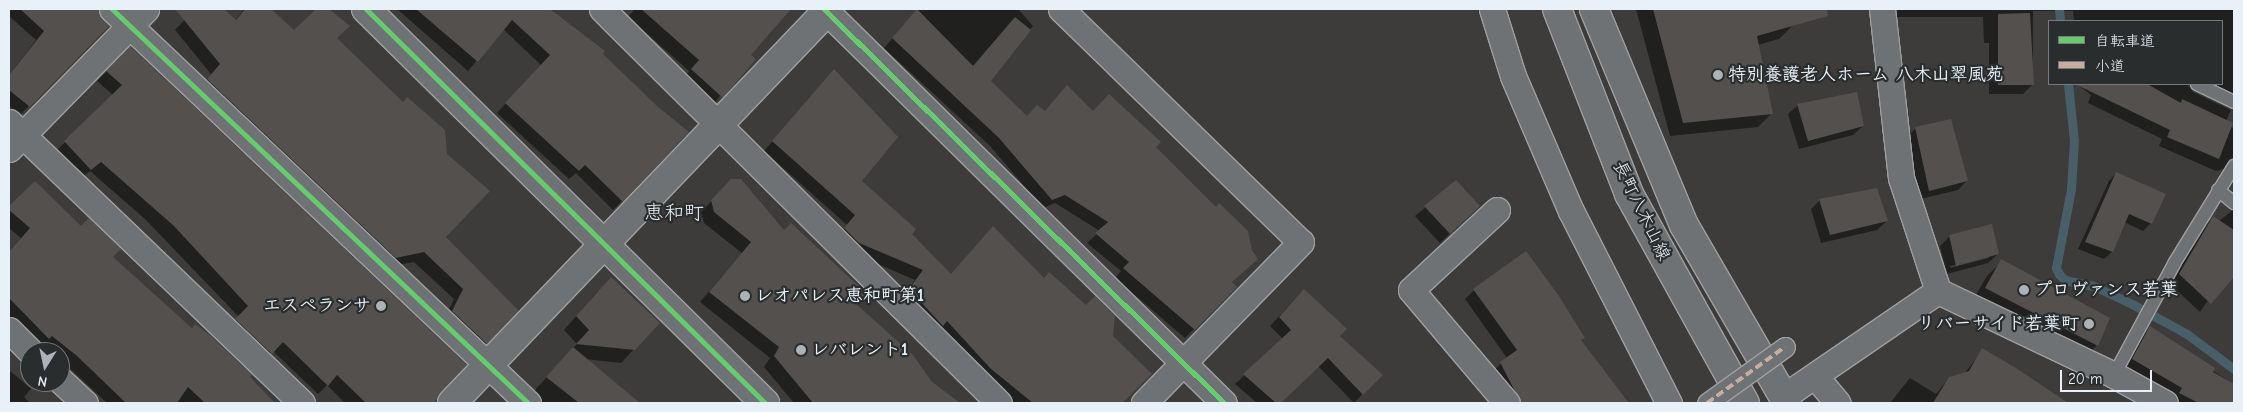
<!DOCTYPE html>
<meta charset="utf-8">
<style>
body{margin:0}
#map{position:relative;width:2243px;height:412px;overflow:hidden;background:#3d3c3a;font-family:"Comic Neue","Klee One",sans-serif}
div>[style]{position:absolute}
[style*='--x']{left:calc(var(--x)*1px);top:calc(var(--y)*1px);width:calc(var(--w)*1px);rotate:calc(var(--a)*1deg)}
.shadow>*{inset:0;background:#0007}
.stream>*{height:9px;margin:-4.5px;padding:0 4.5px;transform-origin:4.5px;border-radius:4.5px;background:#485f69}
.building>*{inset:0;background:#54504d}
.roads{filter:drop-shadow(1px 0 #9e9fa0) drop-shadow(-1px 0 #9e9fa0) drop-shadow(0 1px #9e9fa0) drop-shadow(0 -1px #9e9fa0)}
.service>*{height:12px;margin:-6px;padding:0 6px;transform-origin:6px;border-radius:6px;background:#6f7275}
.minor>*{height:25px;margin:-12.5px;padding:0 12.5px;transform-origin:12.5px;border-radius:12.5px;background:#6f7275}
.tertiary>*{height:28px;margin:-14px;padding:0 14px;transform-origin:14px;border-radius:14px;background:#6f7275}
.bridges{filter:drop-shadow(1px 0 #9e9fa0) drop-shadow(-1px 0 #9e9fa0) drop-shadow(0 1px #9e9fa0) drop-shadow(0 -1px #9e9fa0)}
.pedestrian-bridge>*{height:19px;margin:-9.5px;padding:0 9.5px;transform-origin:9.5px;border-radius:9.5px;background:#6f7275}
.quiet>*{height:4px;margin-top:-2px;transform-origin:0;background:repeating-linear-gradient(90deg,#c7aca2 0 8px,transparent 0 12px)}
.cycleway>*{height:5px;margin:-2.5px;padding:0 2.5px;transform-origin:2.5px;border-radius:2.5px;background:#67ca6e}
.dots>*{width:14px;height:14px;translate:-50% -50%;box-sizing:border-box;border:2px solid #2a2d2e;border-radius:50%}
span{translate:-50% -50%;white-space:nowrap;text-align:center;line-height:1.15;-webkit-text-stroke:4.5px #2a2d2e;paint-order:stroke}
.poi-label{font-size:18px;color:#e8f1f8;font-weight:700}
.left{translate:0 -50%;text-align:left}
.right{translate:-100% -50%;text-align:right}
.street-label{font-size:18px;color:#e8f1f8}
.quarter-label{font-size:20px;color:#e8f1f8}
.frame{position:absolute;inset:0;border:10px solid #e8f1f8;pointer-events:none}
.legend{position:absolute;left:2048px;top:20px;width:175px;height:65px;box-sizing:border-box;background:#2a2d2e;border:1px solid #767b7f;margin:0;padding:6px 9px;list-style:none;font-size:15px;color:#e8f1f8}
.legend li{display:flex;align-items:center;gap:10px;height:25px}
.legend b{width:25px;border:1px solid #767b7f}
.north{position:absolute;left:20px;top:342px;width:50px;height:50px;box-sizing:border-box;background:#2a2d2e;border:1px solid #767b7f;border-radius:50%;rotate:190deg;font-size:14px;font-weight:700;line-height:20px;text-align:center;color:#e8f1f8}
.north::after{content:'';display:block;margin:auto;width:18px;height:22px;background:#acb2b6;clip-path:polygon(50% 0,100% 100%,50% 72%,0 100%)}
.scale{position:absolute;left:2060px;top:370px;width:92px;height:22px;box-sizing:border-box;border:2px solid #e8f1f8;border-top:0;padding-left:6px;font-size:15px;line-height:18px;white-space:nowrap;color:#e8f1f8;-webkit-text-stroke:4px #2a2d2e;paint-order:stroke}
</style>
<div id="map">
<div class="shadow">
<div style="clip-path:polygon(9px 9px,98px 9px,97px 13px,107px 26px,20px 115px,9px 106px,9px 75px,36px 40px,9px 16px)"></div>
<div style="clip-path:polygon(195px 9px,222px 9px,235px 21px,244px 9px,269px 9px,295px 32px,318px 9px,327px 9px,348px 26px,336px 38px,444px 237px,517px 311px,476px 353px,443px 322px,454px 299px,414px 262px,385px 267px,198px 90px,211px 74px,175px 30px)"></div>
<div style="clip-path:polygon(397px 9px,550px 9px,604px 52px,601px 55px,656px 107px,688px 132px,613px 210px,576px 173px,569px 179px,497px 113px,541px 65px,503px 29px,468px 71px)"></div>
<div style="clip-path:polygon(635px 9px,786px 9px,788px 10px,749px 55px,712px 107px,682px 80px,689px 71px,628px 17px)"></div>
<div style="clip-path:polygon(918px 9px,1018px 9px,1033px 26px,989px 81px,1027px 118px,1044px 112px,1067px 87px,1093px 112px,1154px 147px,1235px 287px,1185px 338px,1115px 278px,1121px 271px,1087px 243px,1100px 231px,1055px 203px,1043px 208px,990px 146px,884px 48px)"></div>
<div style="clip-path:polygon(1636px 9px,1787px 9px,1793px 25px,1779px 39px,1758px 45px,1772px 113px,1758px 127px,1670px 136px)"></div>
<div style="clip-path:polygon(1895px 9px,2234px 9px,2234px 100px,2229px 105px,2187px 84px,2222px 84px,2222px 21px,2074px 21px,2073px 11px,2033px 11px,2033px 84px,2023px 94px,1989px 94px,1989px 43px,1984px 43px,1983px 17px,1895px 17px)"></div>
<div style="clip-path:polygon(130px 48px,436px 399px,432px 403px,345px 403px,327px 385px,318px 394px,273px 351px,261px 363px,226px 330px,239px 317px,146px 220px,90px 171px,81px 178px,55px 152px,113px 95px,97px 81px)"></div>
<div style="clip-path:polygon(834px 70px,860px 182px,950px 275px,1043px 280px,1112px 337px,1142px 383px,1119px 403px,1010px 403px,901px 298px,915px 280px,850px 252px,836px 238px,847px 225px,764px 151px)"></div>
<div style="clip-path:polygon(2077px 84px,2187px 84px,2193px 92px,2231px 110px,2226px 121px,2234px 130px,2234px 179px,2228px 168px,2216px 171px,2159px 146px,2162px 139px,2088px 103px,2091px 95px)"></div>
<div style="clip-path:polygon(1798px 105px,1863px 126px,1853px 135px,1799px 149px,1788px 114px)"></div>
<div style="clip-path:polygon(1916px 128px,1967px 181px,1958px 190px,1920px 199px,1907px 137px)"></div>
<div style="clip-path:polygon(2116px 173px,2151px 223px,2143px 231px,2124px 222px,2112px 252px,2104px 259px,2078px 249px,2109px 181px)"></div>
<div style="clip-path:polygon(732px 180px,931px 382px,958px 403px,794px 403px,764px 367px,770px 358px,700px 302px,742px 253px,704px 223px,701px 212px)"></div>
<div style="clip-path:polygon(35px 182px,111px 258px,249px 377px,273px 403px,107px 403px,60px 359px,60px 352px,51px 352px,42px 345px,39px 348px,9px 320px,9px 253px,22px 239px,9px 228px,9px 208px)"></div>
<div style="clip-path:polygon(1456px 182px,1469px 215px,1440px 243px,1415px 216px)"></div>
<div style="clip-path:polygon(2234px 194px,2234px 263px,2200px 312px,2170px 284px,2204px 227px,2213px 217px,2219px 221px,2233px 210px,2228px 205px)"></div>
<div style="clip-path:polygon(1820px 200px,1887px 221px,1877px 230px,1821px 243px,1811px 209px)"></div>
<div style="clip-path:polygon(evenodd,1991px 226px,1998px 254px,1988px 263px,1947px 274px,1940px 246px,1949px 237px,1991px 226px,1989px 256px,1989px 258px,1950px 268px,1950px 266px,1989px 256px)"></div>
<div style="clip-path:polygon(2002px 261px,2097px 345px,2082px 360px,1971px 303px,1987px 276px)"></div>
<div style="clip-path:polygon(1474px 290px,1580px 341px,1629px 403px,1515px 403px,1491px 373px,1507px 358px,1465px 299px)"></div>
<div style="clip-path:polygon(598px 291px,634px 349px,621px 363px,585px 359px,638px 403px,529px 403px,526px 400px,577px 344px,564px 330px)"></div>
<div style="clip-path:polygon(1295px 299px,1381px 375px,1354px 403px,1318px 366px,1279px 403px,1257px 403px,1235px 384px,1283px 339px,1270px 326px)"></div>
<div style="clip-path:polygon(2150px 328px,2234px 385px,2234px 403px,2173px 403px,2124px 368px,2141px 337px)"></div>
<div style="clip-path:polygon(1983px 350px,2065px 403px,1890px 403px,1910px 378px,1936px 394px,1949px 378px,1964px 374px)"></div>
<div style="clip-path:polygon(9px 370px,31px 389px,24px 397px,30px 403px,9px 403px)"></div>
</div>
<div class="stream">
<div style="--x:2059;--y:9;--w:12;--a:85"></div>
<div style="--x:2068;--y:84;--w:56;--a:83.9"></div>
<div style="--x:2074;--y:140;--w:49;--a:93.5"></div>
<div style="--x:2071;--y:189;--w:80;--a:100.8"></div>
<div style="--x:2056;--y:268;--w:7;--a:63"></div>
<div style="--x:2059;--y:274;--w:8;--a:45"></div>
<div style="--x:2065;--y:280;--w:30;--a:12"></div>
<div style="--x:2094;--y:286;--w:42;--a:25.3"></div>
<div style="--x:2132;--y:304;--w:63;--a:28.6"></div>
<div style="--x:2187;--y:334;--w:59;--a:36.7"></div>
</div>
<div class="building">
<div style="clip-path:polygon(20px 9px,98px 9px,109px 26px,30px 107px,9px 90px,9px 75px,44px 31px)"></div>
<div style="clip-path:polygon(175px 9px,224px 9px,236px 20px,245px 9px,271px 9px,294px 30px,316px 9px,329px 9px,350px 26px,337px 38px,403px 102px,407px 97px,445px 130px,447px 154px,490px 191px,446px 237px,519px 311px,487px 344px,452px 311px,463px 289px,424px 252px,396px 258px,207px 79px,220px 64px)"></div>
<div style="clip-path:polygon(416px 9px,550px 9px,605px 51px,603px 54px,657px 106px,689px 132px,623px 202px,585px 165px,579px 171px,505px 103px,550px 55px,512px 20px,478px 62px)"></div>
<div style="clip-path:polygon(641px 9px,791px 9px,751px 55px,756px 59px,723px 98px,691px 69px,699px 60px)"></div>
<div style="clip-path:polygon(917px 9px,973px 66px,1015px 17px,1031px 30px,991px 81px,1027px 116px,1037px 105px,1045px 111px,1067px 85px,1093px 111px,1109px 94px,1161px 142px,1156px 147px,1216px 207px,1219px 203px,1248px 231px,1252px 250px,1258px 259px,1232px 282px,1237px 287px,1195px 330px,1123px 268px,1129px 262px,1095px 233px,1108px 222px,1065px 195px,1052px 200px,999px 138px,892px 38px)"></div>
<div style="clip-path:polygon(1653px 9px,1827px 9px,1828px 16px,1757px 36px,1773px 114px,1683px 123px)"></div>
<div style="clip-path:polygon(2030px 13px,2034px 85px,1998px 85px,1998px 14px)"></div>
<div style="clip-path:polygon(130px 46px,467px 365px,434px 403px,366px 403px,337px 375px,328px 386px,283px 342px,272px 354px,235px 319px,248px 306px,174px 226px,101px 162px,91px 170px,64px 141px,122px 85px,106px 71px)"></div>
<div style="clip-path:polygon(834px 69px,898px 137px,862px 181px,916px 229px,912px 234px,951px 274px,993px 226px,1044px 278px,1049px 272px,1086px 305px,1095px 296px,1115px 316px,1113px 336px,1152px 374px,1122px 403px,1033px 403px,991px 369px,947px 321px,943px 326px,909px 289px,923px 270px,859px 243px,844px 228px,855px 215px,772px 141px)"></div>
<div style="clip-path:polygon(2075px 84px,2147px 84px,2181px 103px,2182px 99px,2233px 123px,2219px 159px,2167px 137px,2170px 130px)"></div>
<div style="clip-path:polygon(1857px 92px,1864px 126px,1808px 141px,1797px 104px)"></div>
<div style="clip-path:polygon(1951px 119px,1968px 181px,1929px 191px,1915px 127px)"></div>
<div style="clip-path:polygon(2116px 172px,2166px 194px,2152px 224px,2129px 214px,2113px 252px,2085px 242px)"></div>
<div style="clip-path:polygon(731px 179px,741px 179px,784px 230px,791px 223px,867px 294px,856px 304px,913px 355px,931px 381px,960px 403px,813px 403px,774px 356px,779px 347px,709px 292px,751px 242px,714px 212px,711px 200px)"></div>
<div style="clip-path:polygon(1456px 180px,1480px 206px,1450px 234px,1424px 206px)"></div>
<div style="clip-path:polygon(35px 181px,81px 226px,89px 218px,121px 249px,113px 257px,192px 328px,195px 324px,211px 336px,252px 375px,250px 377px,275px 403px,205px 403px,188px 387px,177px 403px,126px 403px,77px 356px,52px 336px,49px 339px,9px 298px,9px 252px,30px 228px,9px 210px,9px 206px)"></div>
<div style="clip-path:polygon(1877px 188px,1888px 221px,1830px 235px,1819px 199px)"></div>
<div style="clip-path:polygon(2213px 216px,2234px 230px,2234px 277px,2211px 304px,2179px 274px)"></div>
<div style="clip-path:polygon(1992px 224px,1999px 254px,1956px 266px,1949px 235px)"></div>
<div style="clip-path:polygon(1526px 251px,1559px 296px,1585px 338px,1581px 340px,1629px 403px,1521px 403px,1500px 362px,1517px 350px,1473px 289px)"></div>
<div style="clip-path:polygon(2001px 259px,2110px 318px,2098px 346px,1985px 288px)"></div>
<div style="clip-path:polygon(611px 277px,660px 323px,635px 350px,576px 344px,589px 330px,576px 316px)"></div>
<div style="clip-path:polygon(1304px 289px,1347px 329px,1340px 336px,1383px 375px,1363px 395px,1328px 358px,1281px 403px,1276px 403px,1243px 374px,1291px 330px,1279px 317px)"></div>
<div style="clip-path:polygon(2150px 326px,2215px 368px,2213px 372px,2234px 384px,2234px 403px,2199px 403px,2179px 393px,2182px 388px,2132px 359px)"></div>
<div style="clip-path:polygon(573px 347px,640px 403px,579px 403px,546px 377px)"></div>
<div style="clip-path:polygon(1982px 348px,2016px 368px,2068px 403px,1933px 403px,1949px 377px,1969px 371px)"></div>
</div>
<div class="roads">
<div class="service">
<div style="--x:2197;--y:84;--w:41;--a:25.9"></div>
<div style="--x:2218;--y:190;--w:21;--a:39"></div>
<div style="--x:2114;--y:375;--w:128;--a:-61.6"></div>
<div style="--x:2175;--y:262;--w:113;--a:-58.4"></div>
</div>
<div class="minor">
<div style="--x:112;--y:9;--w:573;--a:43.44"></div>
<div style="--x:602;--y:9;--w:559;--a:44.78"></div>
<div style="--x:824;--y:9;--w:561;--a:44.57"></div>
<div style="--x:1061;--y:9;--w:334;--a:44.2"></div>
<div style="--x:1301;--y:242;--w:225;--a:134.3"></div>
<div style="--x:1492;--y:9;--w:70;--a:72.6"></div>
<div style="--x:1513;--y:76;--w:147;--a:66.8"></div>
<div style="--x:1571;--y:211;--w:216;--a:63"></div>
<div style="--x:9;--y:122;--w:406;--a:43.8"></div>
<div style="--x:9;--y:149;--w:196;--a:-45.6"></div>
<div style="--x:1497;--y:210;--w:117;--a:137.1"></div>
<div style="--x:1411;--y:290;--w:148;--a:49.7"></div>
<div style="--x:1938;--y:291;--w:195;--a:25.5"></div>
<div style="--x:2114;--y:375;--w:58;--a:28.8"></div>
<div style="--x:9;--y:330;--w:31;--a:45"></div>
<div style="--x:1815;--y:376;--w:35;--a:50"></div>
<div style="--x:60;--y:380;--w:34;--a:43"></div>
<div style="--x:1783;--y:397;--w:188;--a:-34.4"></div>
<div style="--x:1938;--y:291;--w:119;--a:-108.1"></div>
<div style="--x:1901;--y:178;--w:170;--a:-96.4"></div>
</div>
<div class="tertiary">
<div style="--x:366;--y:9;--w:561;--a:44.64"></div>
<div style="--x:1557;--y:9;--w:199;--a:68.7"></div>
<div style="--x:1629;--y:194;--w:239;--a:61"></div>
<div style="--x:1594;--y:9;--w:234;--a:67.4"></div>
<div style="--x:1684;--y:225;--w:206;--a:59.9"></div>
<div style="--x:452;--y:403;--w:545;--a:-46.26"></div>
</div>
</div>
<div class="bridges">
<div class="pedestrian-bridge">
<div style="--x:1707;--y:403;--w:96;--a:-35.7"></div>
</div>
</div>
<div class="quiet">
<div style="--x:1707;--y:403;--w:96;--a:-35.7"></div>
</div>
<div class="cycleway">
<div style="--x:112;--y:9;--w:573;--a:43.44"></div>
<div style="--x:366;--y:9;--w:561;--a:44.64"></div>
<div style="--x:824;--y:9;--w:561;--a:44.57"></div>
</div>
<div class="dots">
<div style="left:1718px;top:75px;background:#acb2b6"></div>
<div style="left:2024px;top:290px;background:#acb2b6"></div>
<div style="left:745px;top:296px;background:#acb2b6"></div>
<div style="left:381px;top:306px;background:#acb2b6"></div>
<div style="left:2089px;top:324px;background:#acb2b6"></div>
<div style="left:801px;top:350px;background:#acb2b6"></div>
</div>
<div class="poi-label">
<span class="left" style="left:1728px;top:75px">特別養護老人ホーム 八木山翠風苑</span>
<span class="left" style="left:2034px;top:290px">プロヴァンス若葉</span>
<span class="left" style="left:755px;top:296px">レオパレス恵和町第1</span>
<span class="right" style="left:371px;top:306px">エスペランサ</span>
<span class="right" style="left:2079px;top:324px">リバーサイド若葉町</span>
<span class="left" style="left:811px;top:350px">レバレント1</span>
</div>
<div class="street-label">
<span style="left:1641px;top:211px;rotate:64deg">長町八木山線</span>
</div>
<div class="quarter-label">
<span style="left:674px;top:212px">恵和町</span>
</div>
<div class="frame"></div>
<ul class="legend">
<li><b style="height:6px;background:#67ca6e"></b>自転車道</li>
<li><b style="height:6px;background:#c7aca2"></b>小道</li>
</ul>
<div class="north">N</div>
<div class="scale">20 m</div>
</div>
